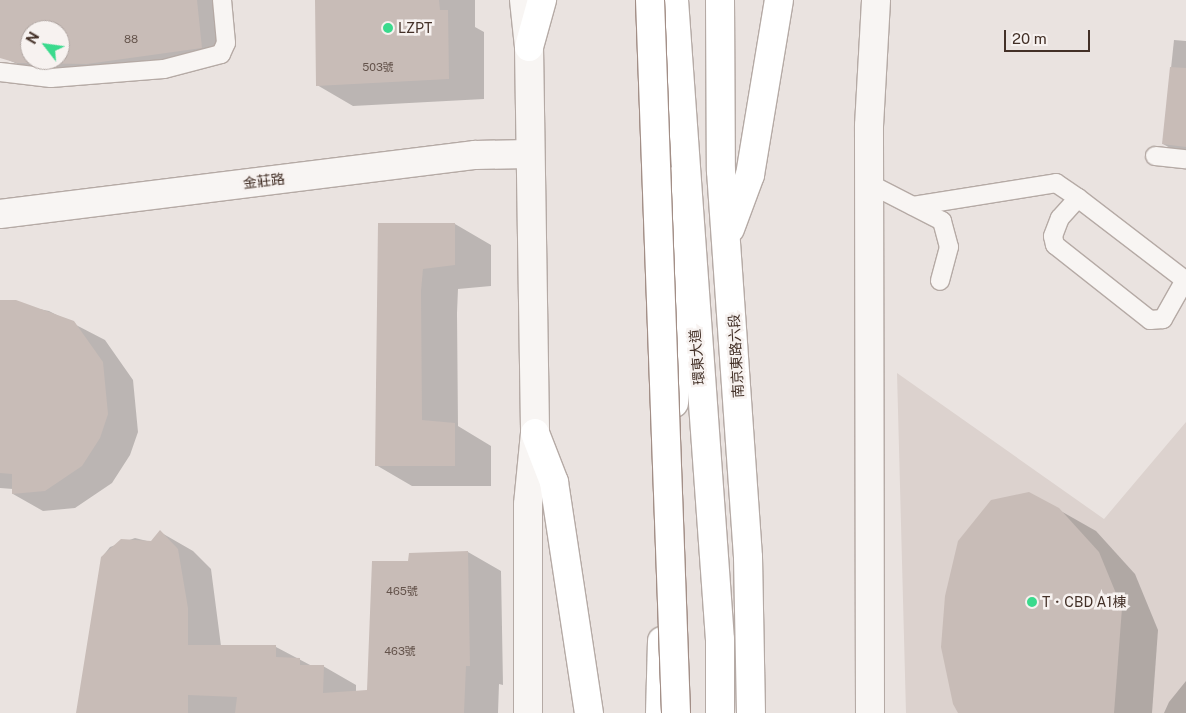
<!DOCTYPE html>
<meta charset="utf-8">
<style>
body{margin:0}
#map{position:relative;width:1186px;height:713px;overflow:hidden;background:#eae3e0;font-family:"Public Sans","Noto Sans TC",sans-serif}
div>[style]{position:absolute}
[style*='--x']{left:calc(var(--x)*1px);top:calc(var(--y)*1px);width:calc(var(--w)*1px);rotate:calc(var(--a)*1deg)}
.built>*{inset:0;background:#dcd2ce}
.shadow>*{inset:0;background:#0003}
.building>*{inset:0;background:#c8bcb7}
.roads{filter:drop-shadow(1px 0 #b5aaa5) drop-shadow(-1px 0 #b5aaa5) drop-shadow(0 1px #b5aaa5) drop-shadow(0 -1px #b5aaa5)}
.lane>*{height:18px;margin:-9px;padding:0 9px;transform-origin:9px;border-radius:9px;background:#f8f5f3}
.street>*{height:28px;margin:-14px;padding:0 14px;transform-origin:14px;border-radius:14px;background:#f8f5f3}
.secondary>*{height:28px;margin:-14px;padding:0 14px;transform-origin:14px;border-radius:14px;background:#fff}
.highway>*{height:28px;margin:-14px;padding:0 14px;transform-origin:14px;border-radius:14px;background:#fff}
.bridges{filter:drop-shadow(1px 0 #a28e86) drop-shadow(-1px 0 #a28e86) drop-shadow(0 1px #a28e86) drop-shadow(0 -1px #a28e86)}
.highway-bridge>*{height:28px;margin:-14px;padding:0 14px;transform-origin:14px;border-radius:14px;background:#fff}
.dots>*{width:14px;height:14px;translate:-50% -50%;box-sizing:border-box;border:2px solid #f7f2f0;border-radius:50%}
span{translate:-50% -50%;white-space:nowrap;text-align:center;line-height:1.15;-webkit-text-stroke:5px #f7f2f0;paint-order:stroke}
.number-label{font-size:11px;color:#64534b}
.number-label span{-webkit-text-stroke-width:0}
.poi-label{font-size:14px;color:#433027}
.left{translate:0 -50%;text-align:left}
.street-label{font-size:14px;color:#433027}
.north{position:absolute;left:20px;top:20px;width:50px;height:50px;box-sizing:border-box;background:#f7f2f0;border:1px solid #afa4a0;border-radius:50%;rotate:300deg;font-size:14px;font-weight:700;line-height:20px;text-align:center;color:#433027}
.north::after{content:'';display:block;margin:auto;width:18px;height:22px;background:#3ada8d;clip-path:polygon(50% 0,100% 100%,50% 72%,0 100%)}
.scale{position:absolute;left:1004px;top:30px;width:86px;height:22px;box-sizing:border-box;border:2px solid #433027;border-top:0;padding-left:6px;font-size:15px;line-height:18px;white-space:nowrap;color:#433027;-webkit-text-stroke:4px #f7f2f0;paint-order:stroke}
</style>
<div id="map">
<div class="built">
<div style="clip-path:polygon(897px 373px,1104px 519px,1186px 422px,1186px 713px,906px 713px)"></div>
</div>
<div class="shadow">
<div style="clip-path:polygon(evenodd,0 0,214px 0,220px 58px,37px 73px,0 56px,0 0,30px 30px,60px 30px,60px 60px,30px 60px,30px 30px)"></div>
<div style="clip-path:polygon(316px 0,475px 0,475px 27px,484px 32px,484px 99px,353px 106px,317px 85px)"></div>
<div style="clip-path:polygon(1174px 40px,1186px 41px,1186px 157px,1163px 144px)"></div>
<div style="clip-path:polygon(379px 224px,455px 224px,491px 245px,491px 286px,458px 289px,457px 313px,458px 426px,491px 446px,491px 486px,412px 486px,376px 465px)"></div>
<div style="clip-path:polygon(0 301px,49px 311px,105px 340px,133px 380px,138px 432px,130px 455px,112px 483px,75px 508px,43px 511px,13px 494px,13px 489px,0 488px)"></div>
<div style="clip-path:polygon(1059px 510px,1096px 531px,1135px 574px,1158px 630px,1152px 713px,960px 713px)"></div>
<div style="clip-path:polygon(160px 532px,193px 551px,211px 569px,221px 646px,276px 647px,312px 666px,323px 666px,356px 685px,356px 692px,368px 691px,409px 563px,468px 552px,501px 571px,503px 685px,499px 684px,498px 713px,77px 713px,102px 557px,110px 547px,135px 538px,151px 542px)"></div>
<div style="clip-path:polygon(1186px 681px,1186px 713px,1164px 713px,1169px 702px)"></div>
</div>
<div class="building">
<div style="clip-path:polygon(evenodd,0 0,197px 0,202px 48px,87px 64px,17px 63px,0 58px,0 0,30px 30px,60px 30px,60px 60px,30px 60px,30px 30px)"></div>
<div style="clip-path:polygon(315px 0,439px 0,440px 10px,448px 10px,449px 79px,316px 86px)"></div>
<div style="clip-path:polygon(1170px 67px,1186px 68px,1186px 147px,1162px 144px)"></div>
<div style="clip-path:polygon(378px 223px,455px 223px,455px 265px,423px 269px,421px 291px,422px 420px,455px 423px,455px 466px,375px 466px)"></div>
<div style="clip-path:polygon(0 300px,16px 300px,74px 321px,103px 362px,108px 414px,100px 438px,82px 466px,45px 491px,12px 494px,12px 474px,0 473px)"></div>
<div style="clip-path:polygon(1029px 492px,1059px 508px,1099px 552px,1122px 608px,1114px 713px,958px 713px,953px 704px,941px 647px,945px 596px,958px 541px,991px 500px)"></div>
<div style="clip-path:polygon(160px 530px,178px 549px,188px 608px,188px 645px,276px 645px,276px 657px,300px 658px,300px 665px,324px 665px,323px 693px,367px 690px,372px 561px,408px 561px,409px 553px,468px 551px,470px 666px,466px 666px,464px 713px,235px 713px,237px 697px,188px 695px,188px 713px,76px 713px,101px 557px,121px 539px,151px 541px)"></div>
</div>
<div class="roads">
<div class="lane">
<div style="--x:0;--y:72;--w:51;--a:6.7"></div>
<div style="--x:51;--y:78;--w:113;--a:-4.6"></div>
<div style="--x:164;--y:69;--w:59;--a:-14.7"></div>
<div style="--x:221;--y:54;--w:12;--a:-66"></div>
<div style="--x:226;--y:43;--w:43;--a:-95.3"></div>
<div style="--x:1155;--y:156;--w:31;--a:6"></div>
<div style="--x:870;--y:184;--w:81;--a:27.2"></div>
<div style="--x:942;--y:221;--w:27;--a:75"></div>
<div style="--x:949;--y:247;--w:35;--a:105"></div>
<div style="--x:913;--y:206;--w:145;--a:-9.1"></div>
<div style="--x:1056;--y:183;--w:27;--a:34"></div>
<div style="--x:1078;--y:198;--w:135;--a:37.5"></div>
<div style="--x:1185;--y:280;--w:45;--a:119.4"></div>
<div style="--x:1163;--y:319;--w:13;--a:176"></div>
<div style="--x:1150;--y:320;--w:121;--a:-141.7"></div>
<div style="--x:1055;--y:245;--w:9;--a:-103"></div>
<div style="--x:1053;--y:236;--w:19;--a:-69"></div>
<div style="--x:1060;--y:218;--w:27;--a:-48"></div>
</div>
<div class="street">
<div style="--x:524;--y:0;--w:47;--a:83.9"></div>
<div style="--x:529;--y:47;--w:386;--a:89.1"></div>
<div style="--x:535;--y:433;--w:72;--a:95.6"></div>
<div style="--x:528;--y:505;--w:208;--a:90"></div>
<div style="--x:0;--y:214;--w:479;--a:-7.1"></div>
<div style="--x:475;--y:155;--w:53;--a:-1.1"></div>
<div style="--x:870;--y:713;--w:587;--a:-90.1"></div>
<div style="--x:869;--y:126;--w:126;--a:-86.8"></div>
</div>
<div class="secondary">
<div style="--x:720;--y:0;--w:171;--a:89.7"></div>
<div style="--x:721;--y:171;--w:387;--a:86"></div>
<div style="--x:748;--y:557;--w:156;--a:88.9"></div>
<div style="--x:529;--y:47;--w:49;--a:-74.5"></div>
<div style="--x:730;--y:229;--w:58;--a:-69.7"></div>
<div style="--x:750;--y:175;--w:177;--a:-80.6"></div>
<div style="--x:674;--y:403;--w:62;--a:-85.4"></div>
<div style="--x:679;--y:341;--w:160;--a:-91.4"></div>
<div style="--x:535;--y:433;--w:53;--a:68.8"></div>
<div style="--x:554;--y:482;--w:234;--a:81.4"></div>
<div style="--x:660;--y:713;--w:72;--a:-88.4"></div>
</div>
<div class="highway">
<div style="--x:674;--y:0;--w:642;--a:85.89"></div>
<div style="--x:720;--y:640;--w:73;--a:90"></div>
</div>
</div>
<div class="bridges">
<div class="highway-bridge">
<div style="--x:650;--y:0;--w:713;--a:87.91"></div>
</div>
</div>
<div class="dots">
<div style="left:388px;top:28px;background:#3ada8d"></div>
<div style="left:1032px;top:602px;background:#3ada8d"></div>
</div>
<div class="number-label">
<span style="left:131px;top:39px">88</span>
<span style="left:378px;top:67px">503號</span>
<span style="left:402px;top:591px">465號</span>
<span style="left:400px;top:651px">463號</span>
</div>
<div class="poi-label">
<span class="left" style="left:398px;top:28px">LZPT</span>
<span class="left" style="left:1042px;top:602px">T．CBD A1棟</span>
</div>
<div class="street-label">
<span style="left:264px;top:181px;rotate:-7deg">金莊路</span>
<span style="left:736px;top:356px;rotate:-93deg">南京東路六段</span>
<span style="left:697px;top:357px;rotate:-95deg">環東大道</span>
</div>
<div class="north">N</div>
<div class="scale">20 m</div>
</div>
